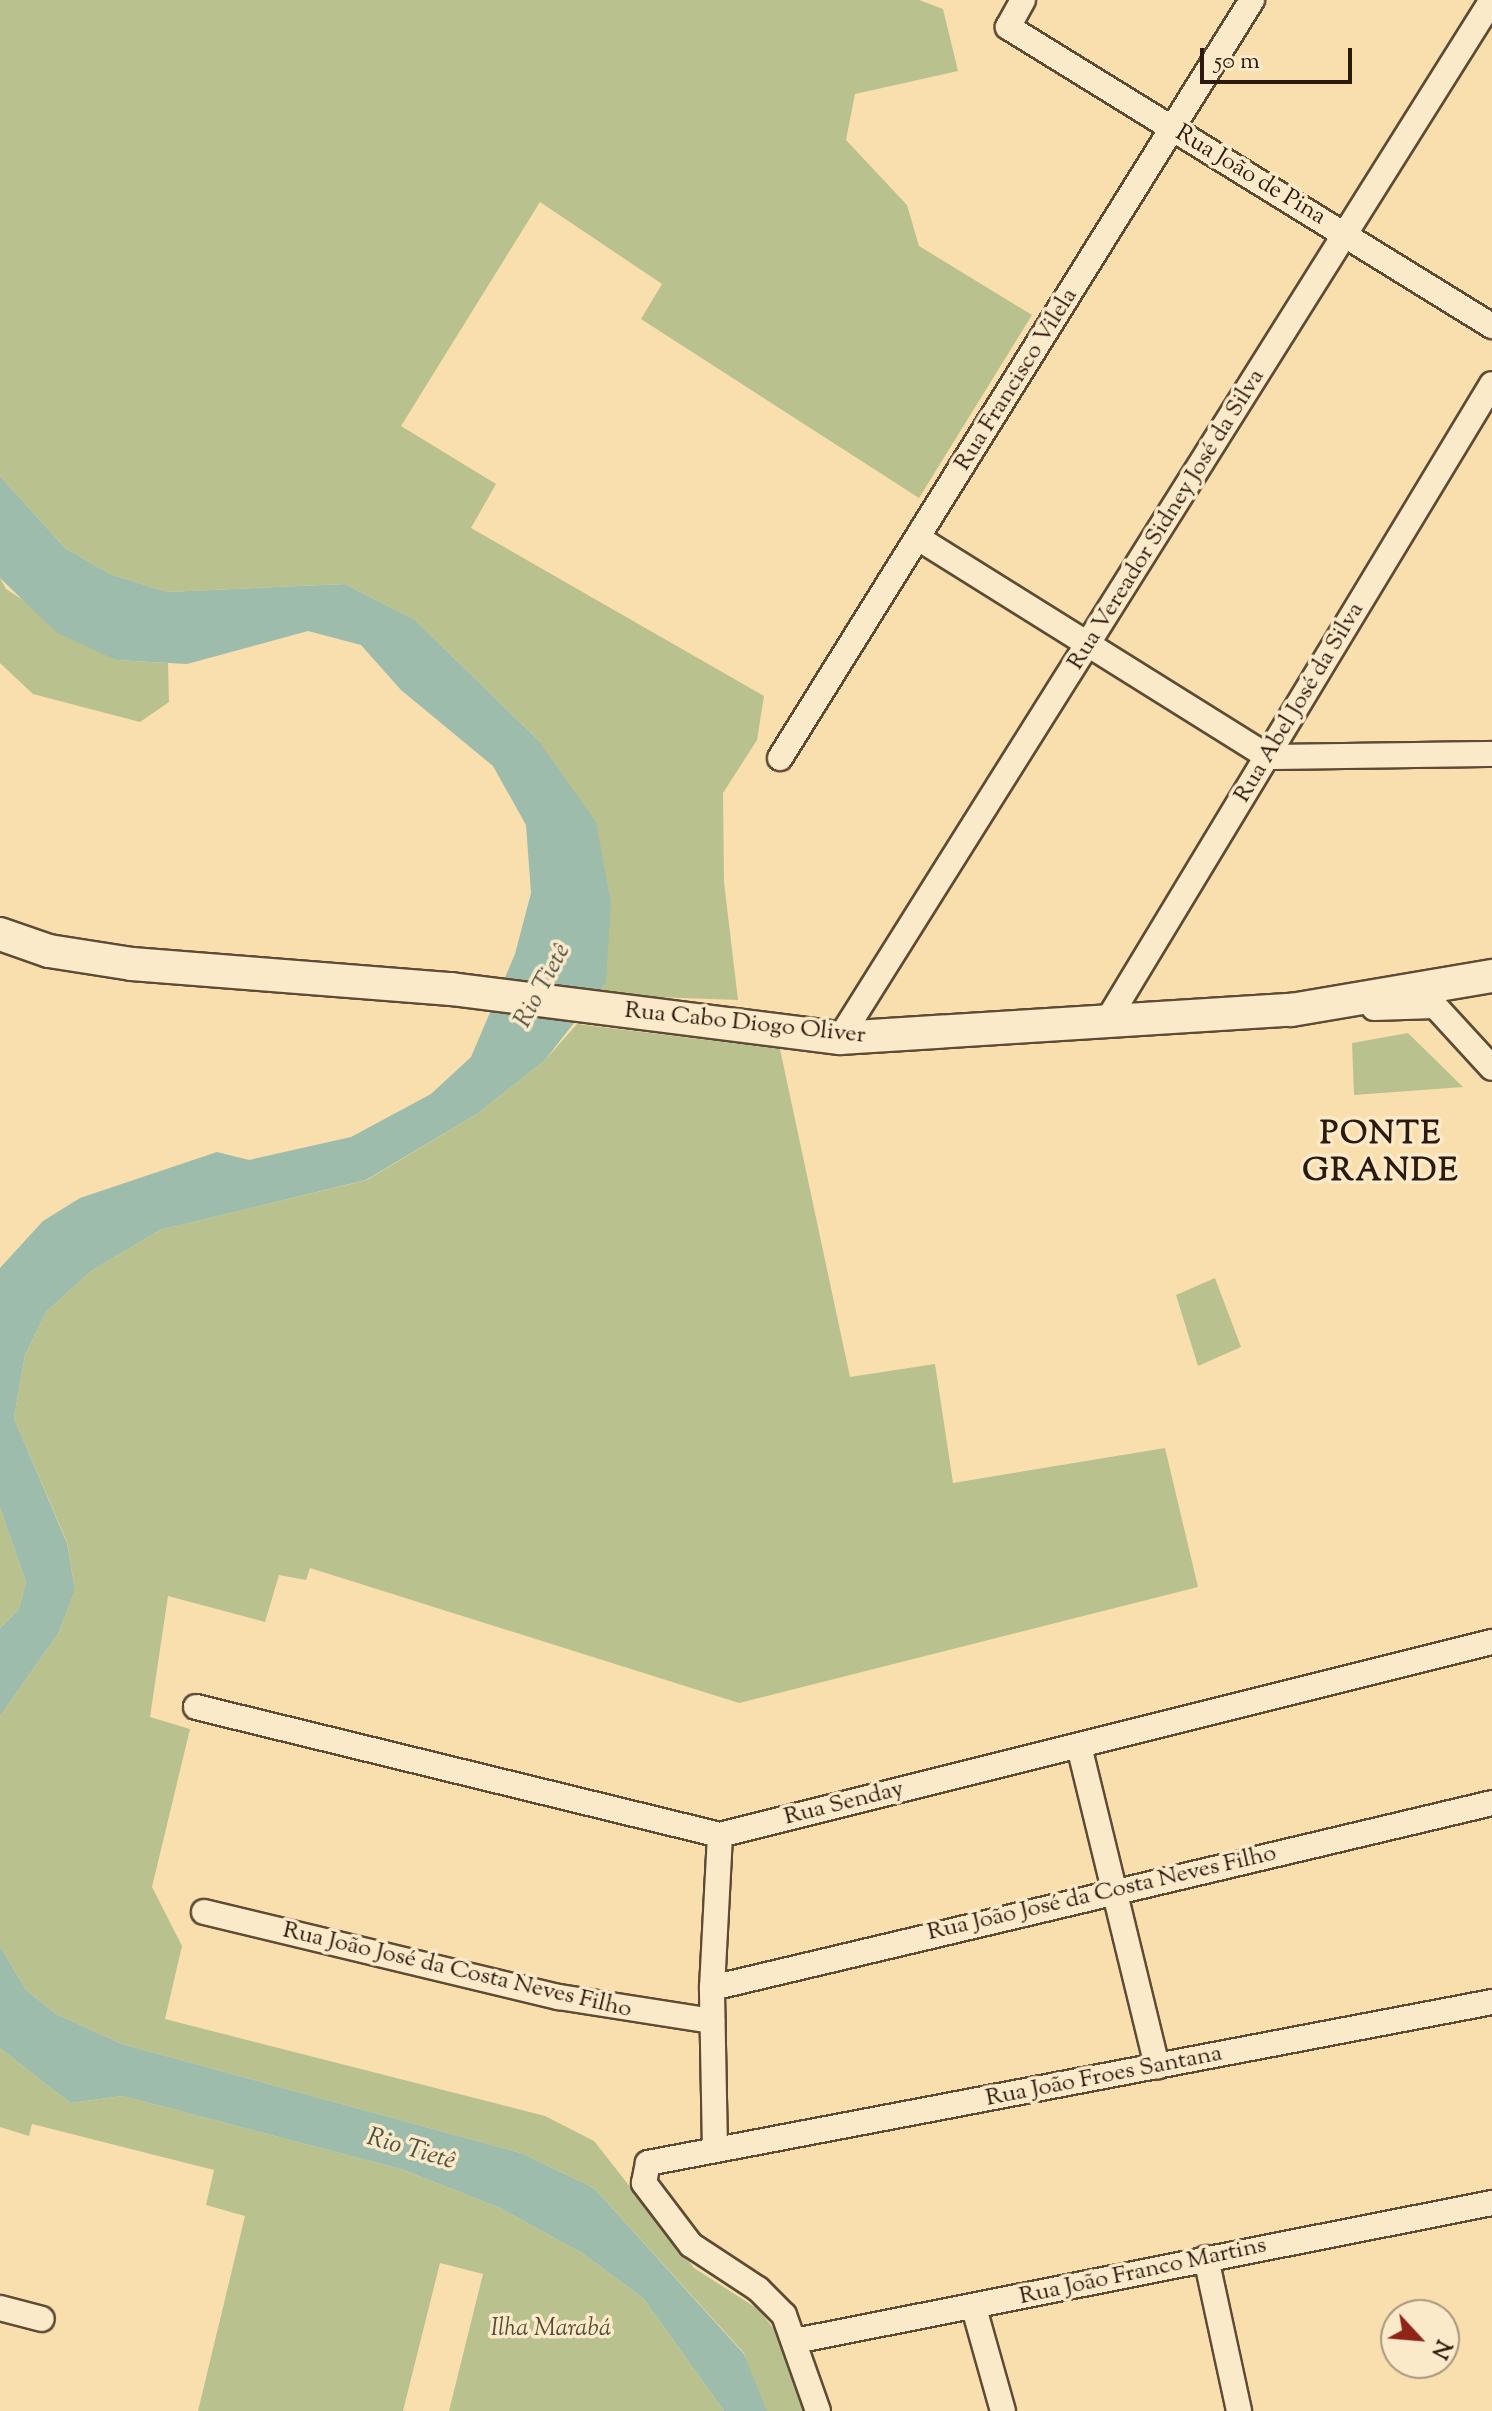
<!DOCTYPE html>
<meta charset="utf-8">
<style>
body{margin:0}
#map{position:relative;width:1492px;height:2411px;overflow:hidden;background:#f9deae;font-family:"Sorts Mill Goudy",serif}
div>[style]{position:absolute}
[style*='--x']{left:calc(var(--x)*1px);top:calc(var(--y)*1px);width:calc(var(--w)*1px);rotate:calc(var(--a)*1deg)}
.green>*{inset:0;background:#b9c28e}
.water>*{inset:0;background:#9ebcab}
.roads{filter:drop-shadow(2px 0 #5e4b35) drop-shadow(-2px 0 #5e4b35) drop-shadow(0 2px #5e4b35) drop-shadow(0 -2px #5e4b35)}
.minor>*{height:24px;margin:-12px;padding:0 12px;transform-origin:12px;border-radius:12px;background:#fbeaca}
.secondary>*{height:32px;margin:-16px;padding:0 16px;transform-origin:16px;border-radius:16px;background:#fbeaca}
span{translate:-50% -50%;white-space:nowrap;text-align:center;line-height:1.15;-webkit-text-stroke:7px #fbeaca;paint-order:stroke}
.street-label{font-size:24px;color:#2b1a0d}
.park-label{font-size:24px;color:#564c34;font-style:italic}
.water-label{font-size:26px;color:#535344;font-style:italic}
.district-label{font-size:32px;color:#2b1a0d;font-weight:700;letter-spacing:2px}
.north{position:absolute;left:1380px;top:2299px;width:80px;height:80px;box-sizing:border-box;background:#fbeaca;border:2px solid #a8977e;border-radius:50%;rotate:116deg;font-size:22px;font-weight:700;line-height:32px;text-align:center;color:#2b1a0d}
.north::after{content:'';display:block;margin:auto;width:28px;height:36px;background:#8f2418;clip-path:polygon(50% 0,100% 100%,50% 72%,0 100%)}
.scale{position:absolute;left:1200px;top:48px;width:152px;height:36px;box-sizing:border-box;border:4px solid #2b1a0d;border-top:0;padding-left:10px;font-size:24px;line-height:28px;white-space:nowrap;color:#2b1a0d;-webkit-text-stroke:6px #fbeaca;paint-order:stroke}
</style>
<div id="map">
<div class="green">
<div style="clip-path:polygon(0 0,919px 0,943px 9px,958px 71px,855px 94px,846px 140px,907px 205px,919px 246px,1032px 315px,919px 498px,641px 319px,662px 284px,540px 202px,401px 426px,496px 484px,471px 528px,764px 696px,757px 740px,723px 793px,724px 882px,738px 1000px,598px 995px,538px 740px,415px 620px,345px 584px,167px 592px,110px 574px,65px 548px,0 476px)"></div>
<div style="clip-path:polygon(0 578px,6px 589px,116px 660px,168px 663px,169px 702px,140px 722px,33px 694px,0 663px)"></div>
<div style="clip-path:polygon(577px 1024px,780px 1049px,850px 1377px,935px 1364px,953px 1483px,1165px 1448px,1198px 1587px,739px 1703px,310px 1568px,306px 1580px,279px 1575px,265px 1622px,168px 1596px,150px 1717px,190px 1729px,152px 1887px,182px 1946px,165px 2019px,545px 2116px,594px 2141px,694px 2268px,758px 2309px,775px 2330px,793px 2352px,812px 2411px,763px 2411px,744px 2353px,594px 2188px,521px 2153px,122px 2044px,56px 2014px,26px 1990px,0 1946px,0 1716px,58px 1634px,75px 1590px,67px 1542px,14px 1418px,25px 1355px,46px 1312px,91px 1271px,160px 1230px,367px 1180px,477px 1114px,545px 1060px)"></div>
<div style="clip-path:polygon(1408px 1033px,1463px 1087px,1354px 1095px,1352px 1043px)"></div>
<div style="clip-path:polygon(1215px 1278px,1241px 1347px,1198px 1366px,1176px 1295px)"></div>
<div style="clip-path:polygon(0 1508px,26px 1582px,19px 1609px,0 1628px)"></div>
<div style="clip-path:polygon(0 2048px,70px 2103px,123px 2096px,401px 2169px,500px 2208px,582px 2253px,644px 2299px,724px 2411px,449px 2411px,483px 2274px,440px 2263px,403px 2411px,198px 2411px,245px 2216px,206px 2205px,214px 2170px,32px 2124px,29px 2136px,0 2127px)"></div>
</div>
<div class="water">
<div style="clip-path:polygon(0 476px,65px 548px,110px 574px,167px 592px,345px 584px,415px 620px,538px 740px,596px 822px,611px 903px,606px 982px,545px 1060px,477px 1114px,366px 1180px,160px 1230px,91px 1271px,46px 1312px,25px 1355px,14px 1418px,67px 1543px,75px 1590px,58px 1634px,0 1716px,0 1628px,19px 1609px,26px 1582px,0 1508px,0 1268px,43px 1221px,80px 1198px,217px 1152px,249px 1160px,351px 1137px,431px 1094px,471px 1057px,515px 954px,531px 893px,526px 825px,493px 766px,401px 690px,361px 645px,308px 631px,187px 664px,116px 660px,57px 633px,0 578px)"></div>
<div style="clip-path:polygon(0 1946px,26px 1990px,56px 2014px,122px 2044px,521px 2153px,594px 2188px,744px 2354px,767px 2411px,724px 2411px,644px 2299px,582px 2253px,500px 2208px,401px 2169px,123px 2096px,70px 2103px,0 2048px)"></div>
</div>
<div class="roads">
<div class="minor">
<div style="--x:1023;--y:0;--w:31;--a:119"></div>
<div style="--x:1008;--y:27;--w:569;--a:31.71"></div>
<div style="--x:918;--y:538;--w:413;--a:32"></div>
<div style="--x:1268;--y:757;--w:224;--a:-0.8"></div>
<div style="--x:780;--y:758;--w:893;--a:-58.09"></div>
<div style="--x:1431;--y:993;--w:14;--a:73"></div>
<div style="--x:1435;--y:1006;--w:84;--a:47.4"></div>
<div style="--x:1374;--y:1008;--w:61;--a:-1.9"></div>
<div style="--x:1107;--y:1021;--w:744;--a:-58.85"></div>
<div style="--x:840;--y:1038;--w:1226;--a:-57.87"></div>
<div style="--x:196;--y:1707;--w:539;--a:13.73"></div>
<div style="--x:720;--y:1835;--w:796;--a:-14.04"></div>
<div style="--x:1079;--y:1746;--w:330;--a:76.3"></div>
<div style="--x:204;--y:1912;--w:365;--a:13.5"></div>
<div style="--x:559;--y:1997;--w:155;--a:8.9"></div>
<div style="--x:712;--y:1988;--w:802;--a:-13.34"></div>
<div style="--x:715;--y:2149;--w:161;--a:-91.1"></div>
<div style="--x:712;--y:1988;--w:153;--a:-87"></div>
<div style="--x:1206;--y:2258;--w:157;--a:77.8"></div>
<div style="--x:0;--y:2308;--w:43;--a:14.7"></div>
<div style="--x:974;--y:2308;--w:107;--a:74.3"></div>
<div style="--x:795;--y:2341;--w:711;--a:-11.2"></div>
<div style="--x:818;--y:2411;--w:102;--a:-109.5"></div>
<div style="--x:784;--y:2315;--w:37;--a:-135"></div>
<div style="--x:758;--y:2289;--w:80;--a:-146.7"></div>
<div style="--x:691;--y:2245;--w:78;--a:-127.2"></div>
<div style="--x:644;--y:2183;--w:20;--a:-79"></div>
<div style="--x:648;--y:2163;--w:859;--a:-10.8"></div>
</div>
<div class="secondary">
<div style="--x:0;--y:934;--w:52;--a:19.1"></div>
<div style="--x:49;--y:951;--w:84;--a:8.9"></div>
<div style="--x:132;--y:964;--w:320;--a:4.5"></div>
<div style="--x:451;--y:989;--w:392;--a:7.2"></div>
<div style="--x:840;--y:1038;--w:452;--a:-3.6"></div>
<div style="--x:1291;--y:1010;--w:204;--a:-9.6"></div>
</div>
</div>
<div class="street-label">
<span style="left:1250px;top:176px;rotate:31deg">Rua João de Pina</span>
<span style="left:1017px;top:380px;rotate:-58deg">Rua Francisco Vilela</span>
<span style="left:1167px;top:520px;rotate:-58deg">Rua Vereador Sidney José da Silva</span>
<span style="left:1300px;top:703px;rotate:-59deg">Rua Abel José da Silva</span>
<span style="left:745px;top:1024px;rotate:6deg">Rua Cabo Diogo Oliver</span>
<span style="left:844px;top:1804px;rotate:-14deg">Rua Senday</span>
<span style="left:1102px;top:1894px;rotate:-13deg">Rua João José da Costa Neves Filho</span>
<span style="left:457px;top:1971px;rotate:13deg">Rua João José da Costa Neves Filho</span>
<span style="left:1104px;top:2077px;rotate:-11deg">Rua João Froes Santana</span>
<span style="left:1143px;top:2272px;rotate:-12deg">Rua João Franco Martins</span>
</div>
<div class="park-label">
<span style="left:551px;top:2330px">Ilha Marabá</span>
</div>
<div class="water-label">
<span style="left:543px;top:986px;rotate:-62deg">Rio Tietê</span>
<span style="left:411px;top:2150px;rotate:16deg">Rio Tietê</span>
</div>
<div class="district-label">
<span style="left:1381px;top:1154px">PONTE<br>GRANDE</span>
</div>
<div class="north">N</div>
<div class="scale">50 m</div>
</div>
